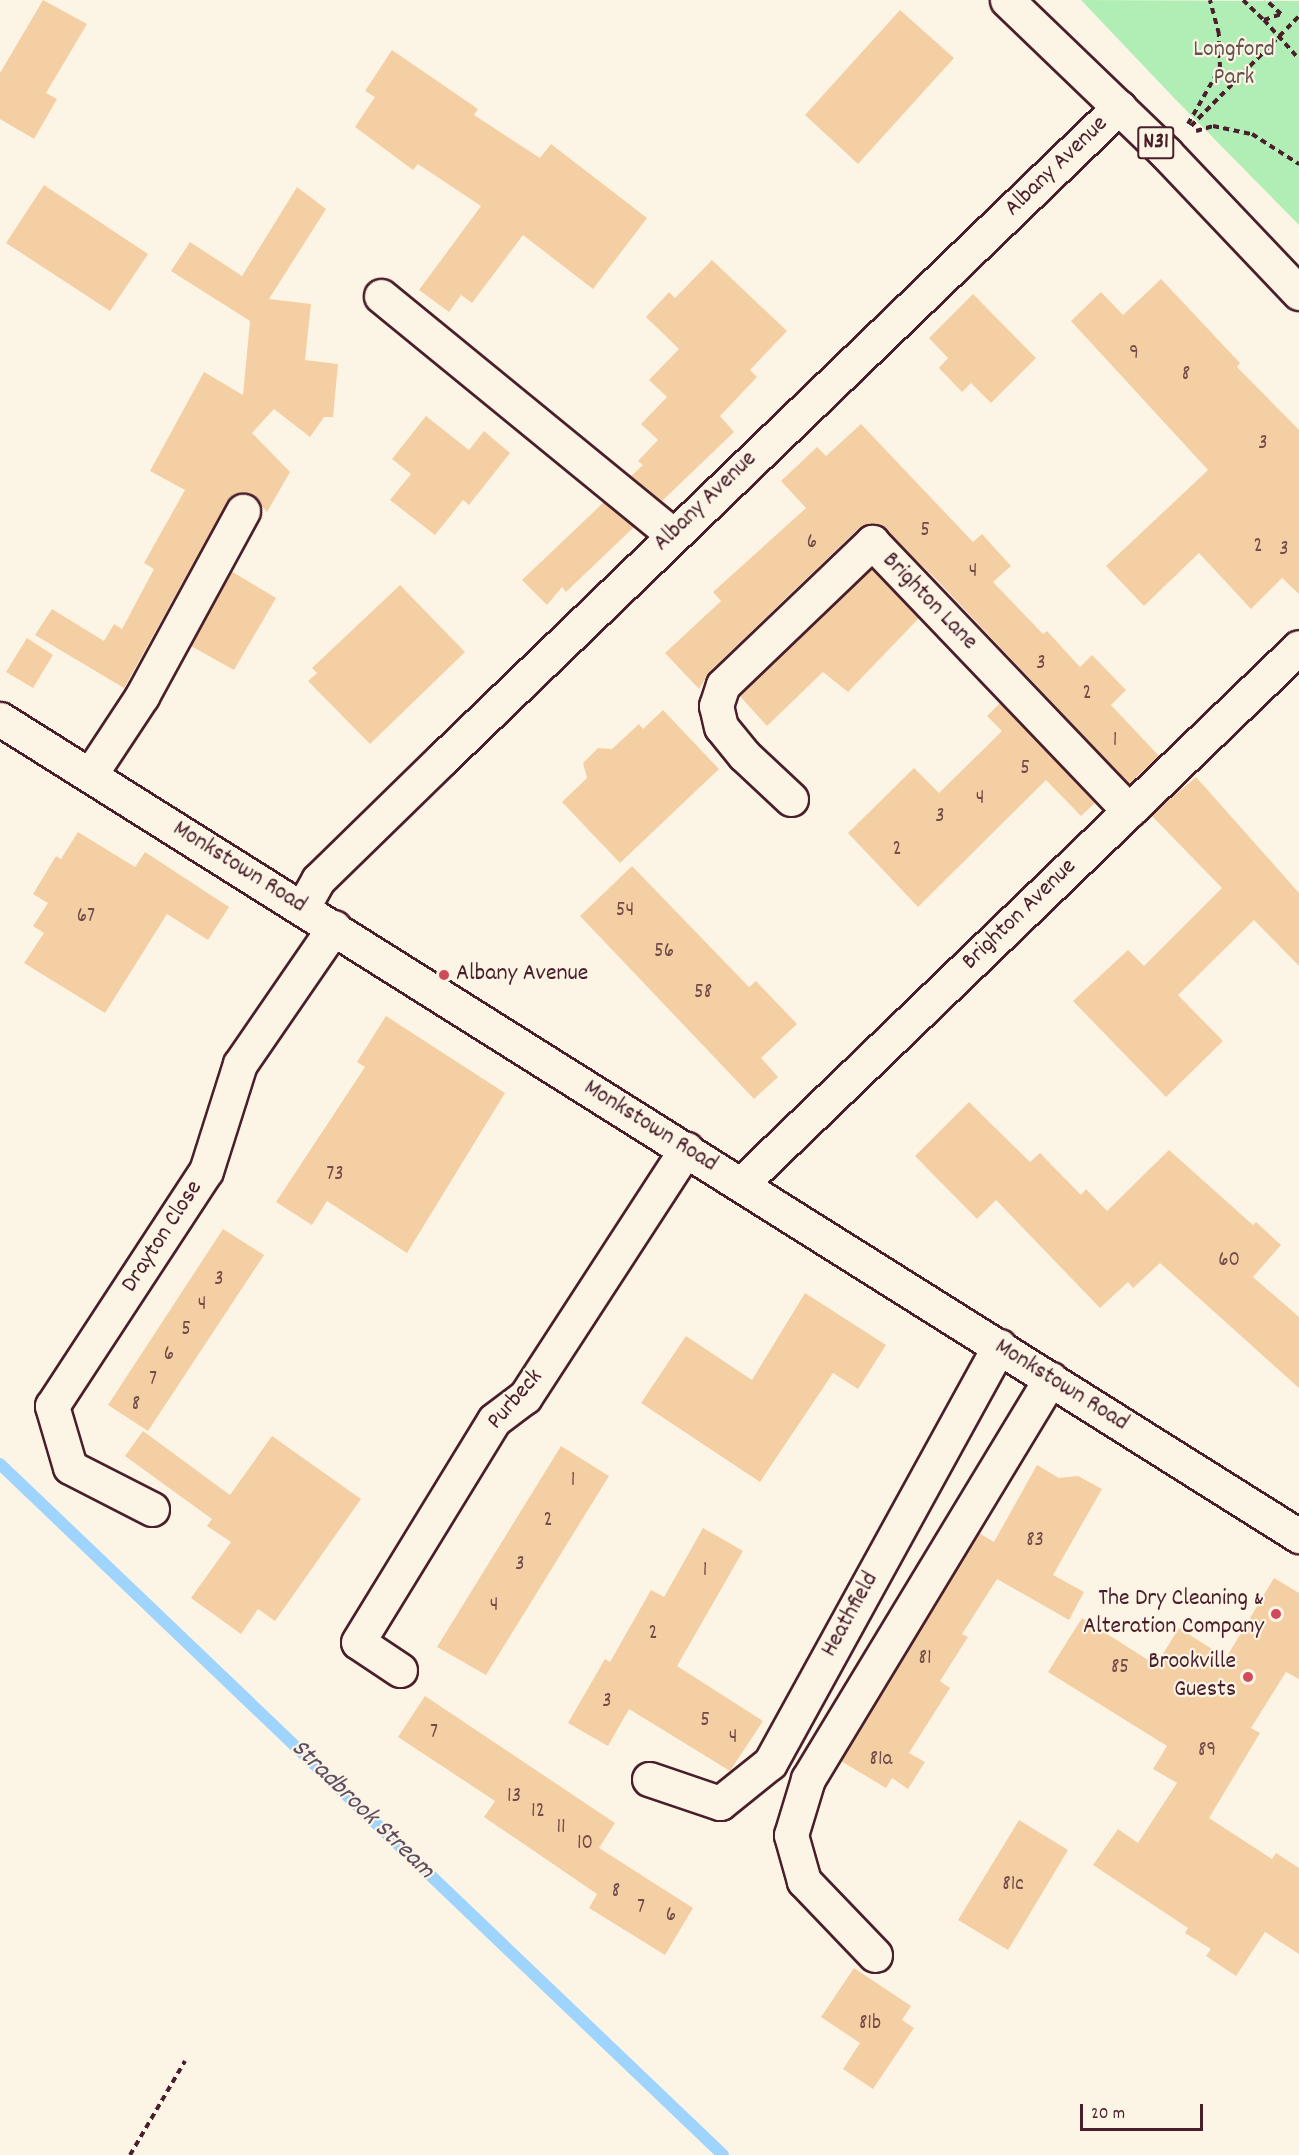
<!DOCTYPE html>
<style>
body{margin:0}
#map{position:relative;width:1299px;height:2155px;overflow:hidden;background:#fcf5e5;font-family:Dekko,sans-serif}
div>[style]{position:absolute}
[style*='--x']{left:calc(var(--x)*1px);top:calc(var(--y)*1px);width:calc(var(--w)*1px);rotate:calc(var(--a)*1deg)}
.green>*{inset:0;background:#b0eeb5}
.stream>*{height:12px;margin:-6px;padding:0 6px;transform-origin:6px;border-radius:6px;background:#9ed4fd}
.building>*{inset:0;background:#f5cfa4}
.path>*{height:4px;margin-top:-2px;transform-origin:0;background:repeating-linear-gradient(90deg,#4a1f2b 0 6px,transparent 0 10.5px)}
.roads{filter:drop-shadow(2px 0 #4a1f2b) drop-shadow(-2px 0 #4a1f2b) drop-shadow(0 2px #4a1f2b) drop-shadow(0 -2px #4a1f2b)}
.minor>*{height:33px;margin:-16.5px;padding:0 16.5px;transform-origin:16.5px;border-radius:16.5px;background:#fcf5e5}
.major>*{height:33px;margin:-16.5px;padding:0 16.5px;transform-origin:16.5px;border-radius:16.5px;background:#fcf5e5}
.highway>*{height:33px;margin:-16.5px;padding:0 16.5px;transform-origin:16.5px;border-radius:16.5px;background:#fcf5e5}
.dots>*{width:16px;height:16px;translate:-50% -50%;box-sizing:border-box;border:3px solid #fcf5e5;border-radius:50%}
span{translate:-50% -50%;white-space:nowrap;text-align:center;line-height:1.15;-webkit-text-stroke:4.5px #fcf5e5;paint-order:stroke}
.number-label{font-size:21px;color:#754b49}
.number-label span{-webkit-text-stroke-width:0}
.shield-label span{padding:2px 4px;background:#fcf5e5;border:2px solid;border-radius:4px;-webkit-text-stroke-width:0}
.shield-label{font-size:22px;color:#4a1f2b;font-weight:700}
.park-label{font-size:24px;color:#64534e}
.street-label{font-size:24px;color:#4a1f2b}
.poi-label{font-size:24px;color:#4a1f2b}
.left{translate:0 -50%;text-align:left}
.right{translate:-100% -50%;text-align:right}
.water-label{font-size:26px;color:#5f4c60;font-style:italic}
.scale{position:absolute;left:1080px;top:2104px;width:123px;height:27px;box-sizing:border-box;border:3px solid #4a1f2b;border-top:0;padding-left:8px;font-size:18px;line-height:21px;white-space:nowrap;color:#4a1f2b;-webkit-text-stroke:4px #fcf5e5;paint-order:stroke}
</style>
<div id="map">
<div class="green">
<div style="clip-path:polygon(1081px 0,1299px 1px,1299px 225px,1176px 100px)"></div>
</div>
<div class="stream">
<div style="--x:0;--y:1464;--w:1000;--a:43.7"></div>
</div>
<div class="building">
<div style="clip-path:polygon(43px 0,87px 24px,46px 93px,57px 99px,34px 139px,0 119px,0 73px)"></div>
<div style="clip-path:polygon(900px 10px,954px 58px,858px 164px,805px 115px)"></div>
<div style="clip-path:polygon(392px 50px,478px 109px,474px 115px,540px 158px,551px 144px,647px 218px,593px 289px,523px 235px,472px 303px,461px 295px,449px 312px,419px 290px,481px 206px,418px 164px,413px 170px,355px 127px,375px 97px,365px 91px)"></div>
<div style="clip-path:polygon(44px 185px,148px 254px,110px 311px,6px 243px)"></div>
<div style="clip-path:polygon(297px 187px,326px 209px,269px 299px,311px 304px,305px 360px,338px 364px,333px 417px,324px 417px,310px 437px,274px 409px,252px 433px,290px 472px,267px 512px,251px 494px,242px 492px,227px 502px,124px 688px,35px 635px,52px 609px,104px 641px,114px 624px,122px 629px,154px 569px,144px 563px,185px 490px,150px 471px,204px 372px,243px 395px,250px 321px,171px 271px,190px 242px,242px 276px)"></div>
<div style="clip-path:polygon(712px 260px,787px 331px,750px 370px,757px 377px,720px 416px,734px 432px,662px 501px,631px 476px,643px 465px,638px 461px,658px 440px,641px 424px,667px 397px,649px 380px,679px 349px,646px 317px,669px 292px,675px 298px)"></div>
<div style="clip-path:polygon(1161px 279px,1240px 363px,1237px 367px,1299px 430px,1299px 594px,1282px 578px,1251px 609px,1199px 553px,1144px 606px,1106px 566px,1208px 470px,1071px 321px,1101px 292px,1123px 315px)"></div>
<div style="clip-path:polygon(973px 294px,1036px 358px,991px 403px,971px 383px,962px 392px,939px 368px,948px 358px,929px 338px)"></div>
<div style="clip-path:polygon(426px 416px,469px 450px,484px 431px,510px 453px,469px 505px,463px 500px,435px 535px,390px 500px,411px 474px,392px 459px)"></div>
<div style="clip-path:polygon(861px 424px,973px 542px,982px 534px,1011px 566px,993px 582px,1043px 634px,1047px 631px,1080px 667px,1092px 655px,1126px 690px,1111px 705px,1159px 756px,1129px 784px,935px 578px,877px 524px,859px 528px,710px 671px,699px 689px,665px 653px,721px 601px,713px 592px,806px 508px,781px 481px,817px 447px,826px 456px)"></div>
<div style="clip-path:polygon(604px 502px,634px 527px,566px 592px,562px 587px,547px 605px,522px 580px)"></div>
<div style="clip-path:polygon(871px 569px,919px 618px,848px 692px,823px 672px,767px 726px,739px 695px)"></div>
<div style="clip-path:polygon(231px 571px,276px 598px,234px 670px,191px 646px)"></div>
<div style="clip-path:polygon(400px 585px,465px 652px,370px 744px,308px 681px,317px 673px,312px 668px)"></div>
<div style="clip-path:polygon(27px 638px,53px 655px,33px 688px,6px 672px)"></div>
<div style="clip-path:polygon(1000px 703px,1095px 803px,1081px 816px,1046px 780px,918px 907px,848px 833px,914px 768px,939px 793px,1002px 731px,987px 716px)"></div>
<div style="clip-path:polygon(663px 710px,719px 769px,620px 863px,562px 802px,587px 778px,583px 763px,598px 748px,612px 749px,639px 724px,643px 729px)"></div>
<div style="clip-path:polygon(1196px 777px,1299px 893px,1299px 966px,1254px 920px,1178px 995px,1223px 1041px,1166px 1097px,1073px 1001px,1128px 950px,1144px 966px,1222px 888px,1151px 815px)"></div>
<div style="clip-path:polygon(78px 832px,135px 867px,145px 852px,229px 907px,208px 940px,167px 914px,105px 1013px,24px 963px,44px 933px,33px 926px,48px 903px,33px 894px,56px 856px,61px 859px)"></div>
<div style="clip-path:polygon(632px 866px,749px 987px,756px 981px,797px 1024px,761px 1058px,778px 1077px,754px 1099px,580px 916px)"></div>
<div style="clip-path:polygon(386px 1016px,505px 1093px,407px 1253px,327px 1201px,312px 1225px,276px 1202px,365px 1067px,357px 1062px)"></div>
<div style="clip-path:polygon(969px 1102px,1030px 1162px,1040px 1153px,1081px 1195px,1086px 1189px,1107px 1211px,1169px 1150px,1253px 1225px,1256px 1222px,1281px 1245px,1253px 1277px,1299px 1317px,1299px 1388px,1160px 1263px,1133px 1288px,1128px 1282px,1100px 1308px,996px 1200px,977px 1219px,915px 1156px)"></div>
<div style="clip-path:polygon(223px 1229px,264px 1255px,148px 1431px,108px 1405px)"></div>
<div style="clip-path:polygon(805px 1293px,886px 1345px,858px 1389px,833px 1373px,760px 1482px,641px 1403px,686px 1336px,752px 1380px)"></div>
<div style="clip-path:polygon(143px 1431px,230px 1495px,272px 1436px,361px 1499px,275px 1621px,258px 1609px,241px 1634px,191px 1598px,231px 1542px,207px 1526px,212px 1519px,125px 1456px)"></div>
<div style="clip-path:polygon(561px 1446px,609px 1476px,486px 1675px,437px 1647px)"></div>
<div style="clip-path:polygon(1037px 1465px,1059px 1478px,1078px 1476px,1102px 1489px,1053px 1575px,1084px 1592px,1069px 1620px,997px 1579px,962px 1634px,968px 1637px,940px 1681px,950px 1688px,909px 1753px,925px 1762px,908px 1789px,892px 1778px,886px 1788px,841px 1761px,979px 1533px,994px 1542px)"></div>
<div style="clip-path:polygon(703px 1528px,743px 1551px,677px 1666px,763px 1721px,730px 1771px,629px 1709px,608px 1746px,568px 1723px,605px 1659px,610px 1662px,651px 1590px,664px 1597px)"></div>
<div style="clip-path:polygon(1274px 1578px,1299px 1593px,1299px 1679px,1286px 1672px,1251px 1728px,1260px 1733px,1209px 1818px,1272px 1859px,1276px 1853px,1299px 1868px,1299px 1954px,1265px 1932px,1236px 1976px,1206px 1956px,1211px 1949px,1185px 1933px,1188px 1928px,1093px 1865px,1118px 1829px,1138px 1843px,1177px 1783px,1153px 1769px,1167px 1746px,1048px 1672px,1082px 1618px,1156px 1665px,1179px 1628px,1226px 1658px)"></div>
<div style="clip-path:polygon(425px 1696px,615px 1823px,599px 1848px,693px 1908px,665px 1955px,589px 1908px,597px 1894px,484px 1817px,495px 1801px,398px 1737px)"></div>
<div style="clip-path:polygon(1019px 1820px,1068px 1850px,1008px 1950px,958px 1920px)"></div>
<div style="clip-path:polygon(854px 1968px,911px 2006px,902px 2020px,914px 2028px,873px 2089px,843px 2069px,860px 2043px,821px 2017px)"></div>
</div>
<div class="path">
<div style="--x:1243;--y:0;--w:29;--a:44"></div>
<div style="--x:1264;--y:20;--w:18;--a:-19"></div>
<div style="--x:1281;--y:14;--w:21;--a:-137"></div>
<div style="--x:1264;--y:20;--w:52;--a:48.1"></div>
<div style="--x:1188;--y:124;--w:64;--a:-60.3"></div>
<div style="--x:1220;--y:68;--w:34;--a:-92"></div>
<div style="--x:1219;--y:34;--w:35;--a:-105"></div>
<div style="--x:1191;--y:126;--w:154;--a:-45.5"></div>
<div style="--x:1196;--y:131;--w:18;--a:-16"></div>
<div style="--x:1213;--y:126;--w:40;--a:12"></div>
<div style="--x:1252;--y:134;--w:56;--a:32.6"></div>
<div style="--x:130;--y:2155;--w:109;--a:-59.7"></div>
</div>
<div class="roads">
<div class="minor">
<div style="--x:381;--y:296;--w:376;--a:39.3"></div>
<div style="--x:90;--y:775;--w:95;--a:-56.6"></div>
<div style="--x:142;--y:696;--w:211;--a:-61.4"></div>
<div style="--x:791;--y:799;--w:64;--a:-136.9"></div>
<div style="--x:744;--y:755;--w:36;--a:-129"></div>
<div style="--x:721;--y:727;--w:22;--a:-103"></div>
<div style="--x:716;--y:706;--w:22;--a:-72"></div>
<div style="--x:723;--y:685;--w:207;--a:-43.8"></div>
<div style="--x:872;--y:542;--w:372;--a:46.3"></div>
<div style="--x:303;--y:907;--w:31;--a:-61"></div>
<div style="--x:318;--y:880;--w:173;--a:-44.3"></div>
<div style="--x:442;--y:759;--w:940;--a:-43.92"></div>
<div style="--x:741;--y:1184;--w:774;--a:-43.9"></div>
<div style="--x:152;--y:1509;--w:92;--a:-152.9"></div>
<div style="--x:70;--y:1467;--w:64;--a:-106.4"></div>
<div style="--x:52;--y:1406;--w:281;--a:-56.8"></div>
<div style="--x:206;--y:1171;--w:112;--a:-72.4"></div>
<div style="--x:240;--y:1064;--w:166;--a:-55.5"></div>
<div style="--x:400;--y:1670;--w:50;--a:-146.3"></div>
<div style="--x:358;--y:1642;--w:260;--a:-58.5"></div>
<div style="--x:494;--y:1420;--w:39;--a:-37"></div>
<div style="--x:525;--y:1397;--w:296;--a:-57"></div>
<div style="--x:649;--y:1779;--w:75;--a:18.7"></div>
<div style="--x:720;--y:1803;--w:64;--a:-38.7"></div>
<div style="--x:770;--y:1763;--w:476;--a:-61.2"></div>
<div style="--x:875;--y:1955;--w:103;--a:-133.8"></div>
<div style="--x:804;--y:1881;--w:48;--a:-105.8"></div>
<div style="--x:791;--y:1835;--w:59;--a:-73.1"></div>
<div style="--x:808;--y:1779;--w:468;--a:-58.8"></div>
</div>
<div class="major">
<div style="--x:0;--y:719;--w:1535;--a:32.17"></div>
</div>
<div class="highway">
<div style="--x:1007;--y:0;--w:221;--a:43.9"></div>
<div style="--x:1166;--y:153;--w:193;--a:46.5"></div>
</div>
</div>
<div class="dots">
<div style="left:444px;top:975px;background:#d1495b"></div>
<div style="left:1276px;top:1614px;background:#d1495b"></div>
<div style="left:1248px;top:1677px;background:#d1495b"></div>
</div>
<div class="number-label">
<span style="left:1134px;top:354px">9</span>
<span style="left:1186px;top:375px">8</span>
<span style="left:1263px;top:444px">3</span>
<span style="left:925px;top:531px">5</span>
<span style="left:812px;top:543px">6</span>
<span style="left:1258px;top:547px">2</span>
<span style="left:1284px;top:550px">3</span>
<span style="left:973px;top:572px">4</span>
<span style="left:1041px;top:664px">3</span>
<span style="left:1087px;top:694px">2</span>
<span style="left:1115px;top:741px">1</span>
<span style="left:1025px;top:769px">5</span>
<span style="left:980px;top:799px">4</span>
<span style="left:940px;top:817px">3</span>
<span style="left:897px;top:850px">2</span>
<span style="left:625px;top:911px">54</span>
<span style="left:86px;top:917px">67</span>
<span style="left:664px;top:952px">56</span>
<span style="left:703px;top:993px">58</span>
<span style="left:335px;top:1175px">73</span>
<span style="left:1229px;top:1261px">60</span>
<span style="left:219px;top:1280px">3</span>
<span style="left:202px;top:1305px">4</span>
<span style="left:186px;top:1330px">5</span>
<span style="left:169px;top:1355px">6</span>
<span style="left:153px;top:1380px">7</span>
<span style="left:136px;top:1405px">8</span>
<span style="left:573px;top:1481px">1</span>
<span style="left:548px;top:1521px">2</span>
<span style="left:1035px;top:1541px">83</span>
<span style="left:520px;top:1565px">3</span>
<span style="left:705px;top:1571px">1</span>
<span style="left:494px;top:1606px">4</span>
<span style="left:653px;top:1634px">2</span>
<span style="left:925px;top:1659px">81</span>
<span style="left:1120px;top:1668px">85</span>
<span style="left:607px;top:1702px">3</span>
<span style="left:705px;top:1721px">5</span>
<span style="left:434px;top:1733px">7</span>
<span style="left:733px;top:1738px">4</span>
<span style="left:1207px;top:1751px">89</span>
<span style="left:881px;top:1760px">81a</span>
<span style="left:514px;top:1797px">13</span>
<span style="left:538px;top:1812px">12</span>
<span style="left:561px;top:1828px">11</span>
<span style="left:585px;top:1844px">10</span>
<span style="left:1013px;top:1885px">81c</span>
<span style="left:616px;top:1892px">8</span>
<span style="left:641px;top:1908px">7</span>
<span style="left:671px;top:1916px">6</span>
<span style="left:870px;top:2024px">81b</span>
</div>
<div class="shield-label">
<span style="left:1156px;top:143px">N31</span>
</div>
<div class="park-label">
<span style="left:1234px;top:65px">Longford<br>Park</span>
</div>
<div class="street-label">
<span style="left:1057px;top:167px;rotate:-44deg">Albany Avenue</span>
<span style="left:706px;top:502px;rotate:-44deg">Albany Avenue</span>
<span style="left:929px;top:602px;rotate:46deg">Brighton Lane</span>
<span style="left:239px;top:868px;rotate:32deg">Monkstown Road</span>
<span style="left:1020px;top:915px;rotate:-44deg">Brighton Avenue</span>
<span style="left:650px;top:1127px;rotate:32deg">Monkstown Road</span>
<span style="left:163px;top:1237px;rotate:-57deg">Drayton Close</span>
<span style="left:1061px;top:1386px;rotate:32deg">Monkstown Road</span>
<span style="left:516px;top:1400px;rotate:-49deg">Purbeck</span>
<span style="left:851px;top:1615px;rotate:-61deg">Heathfield</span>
</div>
<div class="poi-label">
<span class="left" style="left:456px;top:975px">Albany Avenue</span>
<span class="right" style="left:1264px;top:1614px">The Dry Cleaning &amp;<br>Alteration Company</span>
<span class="right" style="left:1236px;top:1677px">Brookville<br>Guests</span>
</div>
<div class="water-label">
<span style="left:362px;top:1810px;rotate:44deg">Stradbrook Stream</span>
</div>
<div class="scale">20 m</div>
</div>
